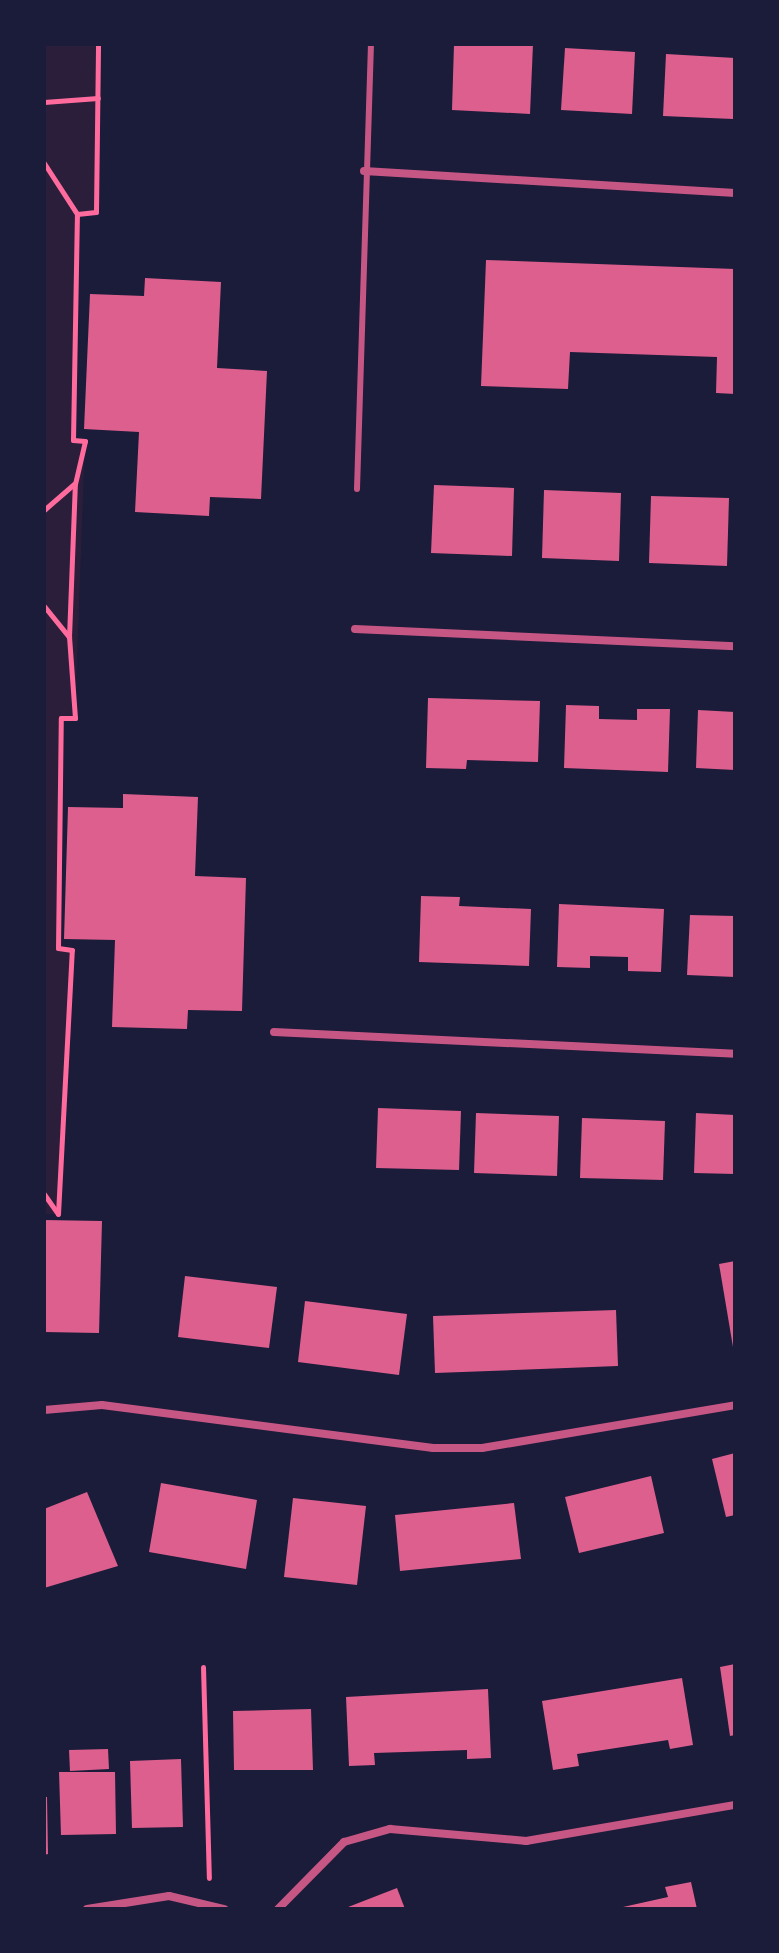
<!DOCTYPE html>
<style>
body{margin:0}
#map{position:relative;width:779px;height:1953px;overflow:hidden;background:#1b1b3a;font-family:Montserrat,sans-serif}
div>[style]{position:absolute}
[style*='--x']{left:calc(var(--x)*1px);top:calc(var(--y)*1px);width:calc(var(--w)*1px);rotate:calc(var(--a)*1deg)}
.green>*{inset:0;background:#2a1e3b}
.building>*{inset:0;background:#dd5f8e}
.path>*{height:5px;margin:-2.5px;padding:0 2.5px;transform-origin:2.5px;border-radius:2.5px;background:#ff6b9d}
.service>*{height:6px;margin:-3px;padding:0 3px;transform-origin:3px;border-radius:3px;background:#c65784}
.minor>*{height:8px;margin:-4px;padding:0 4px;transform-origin:4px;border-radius:4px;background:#c65784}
span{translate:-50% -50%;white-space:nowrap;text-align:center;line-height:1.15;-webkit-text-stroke:6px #1b1b3a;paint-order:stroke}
.frame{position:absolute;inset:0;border:46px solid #1b1b3a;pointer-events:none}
</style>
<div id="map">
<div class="green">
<div style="clip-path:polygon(44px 44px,99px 44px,96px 212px,78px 214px,73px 439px,85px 441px,75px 718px,61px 718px,58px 947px,72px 950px,58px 1214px,44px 1214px)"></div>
</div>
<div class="building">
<div style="clip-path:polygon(454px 44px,533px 44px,530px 114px,452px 110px)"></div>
<div style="clip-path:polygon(565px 48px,635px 52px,632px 114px,561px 110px)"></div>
<div style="clip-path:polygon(666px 54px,735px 58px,733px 119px,663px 116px)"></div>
<div style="clip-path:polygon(486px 260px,735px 269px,735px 394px,716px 393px,717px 357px,570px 352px,568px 389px,481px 386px)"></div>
<div style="clip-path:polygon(145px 278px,221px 282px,217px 368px,267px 371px,261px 499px,210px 497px,209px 516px,135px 512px,139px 432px,84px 429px,90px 294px,144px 296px)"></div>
<div style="clip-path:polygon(434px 485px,514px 488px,512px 556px,431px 553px)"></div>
<div style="clip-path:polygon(544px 490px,621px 493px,619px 561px,542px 558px)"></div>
<div style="clip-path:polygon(651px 496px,729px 498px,727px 566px,649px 563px)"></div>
<div style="clip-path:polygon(428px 698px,540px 701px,538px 762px,467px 760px,466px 769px,426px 768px)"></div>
<div style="clip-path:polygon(566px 705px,599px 706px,599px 719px,637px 720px,637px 709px,670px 709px,668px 772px,564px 768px)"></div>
<div style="clip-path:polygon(698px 710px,735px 712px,735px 770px,696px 768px)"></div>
<div style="clip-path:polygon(123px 794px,198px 797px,195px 876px,246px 878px,242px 1011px,188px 1010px,187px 1029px,112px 1027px,115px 940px,64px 939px,68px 807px,123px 808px)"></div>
<div style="clip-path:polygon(421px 896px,460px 897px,459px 906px,531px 909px,529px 966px,419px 962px)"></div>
<div style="clip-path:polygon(559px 904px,664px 909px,661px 972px,628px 971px,628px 957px,590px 956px,590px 968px,557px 967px)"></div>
<div style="clip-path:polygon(690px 915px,735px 916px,735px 977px,687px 975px)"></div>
<div style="clip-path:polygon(378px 1108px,461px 1111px,459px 1170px,376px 1168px)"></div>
<div style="clip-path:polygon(476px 1113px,559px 1116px,557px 1176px,474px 1173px)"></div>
<div style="clip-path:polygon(696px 1113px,735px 1115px,735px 1174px,694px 1173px)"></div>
<div style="clip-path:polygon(582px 1118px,665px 1121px,663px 1180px,580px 1178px)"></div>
<div style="clip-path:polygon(44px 1220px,102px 1221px,99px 1333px,44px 1332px)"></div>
<div style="clip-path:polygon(735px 1261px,735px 1347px,733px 1347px,719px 1264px)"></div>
<div style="clip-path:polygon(185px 1276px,277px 1287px,269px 1348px,178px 1337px)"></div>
<div style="clip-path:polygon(305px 1301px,407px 1314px,399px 1375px,298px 1362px)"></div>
<div style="clip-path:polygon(616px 1310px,618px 1366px,435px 1373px,433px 1316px)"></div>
<div style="clip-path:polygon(735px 1453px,735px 1515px,726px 1517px,712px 1459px)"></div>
<div style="clip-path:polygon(651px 1476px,664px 1533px,579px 1553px,565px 1497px)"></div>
<div style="clip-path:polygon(161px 1483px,257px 1500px,246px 1569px,149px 1552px)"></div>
<div style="clip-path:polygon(87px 1492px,118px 1566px,44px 1588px,44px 1509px)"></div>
<div style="clip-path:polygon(293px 1498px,366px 1506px,357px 1585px,284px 1577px)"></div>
<div style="clip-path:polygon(514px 1503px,521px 1559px,400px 1571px,395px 1515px)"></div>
<div style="clip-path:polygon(735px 1664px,735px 1735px,730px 1736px,720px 1667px)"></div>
<div style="clip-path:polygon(682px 1678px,693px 1745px,670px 1749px,668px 1740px,577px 1754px,579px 1766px,553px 1770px,542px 1701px)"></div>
<div style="clip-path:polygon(488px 1689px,491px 1758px,467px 1759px,467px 1750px,374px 1753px,375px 1765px,349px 1766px,346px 1697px)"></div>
<div style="clip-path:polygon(311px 1709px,313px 1770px,234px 1770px,233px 1711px)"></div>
<div style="clip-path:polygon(108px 1749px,109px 1769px,70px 1771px,69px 1750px)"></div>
<div style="clip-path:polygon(181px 1759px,183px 1827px,132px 1828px,130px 1761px)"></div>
<div style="clip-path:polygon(59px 1772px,115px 1772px,116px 1834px,61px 1835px)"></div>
<div style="clip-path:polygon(44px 1797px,47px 1797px,48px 1854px,44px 1855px)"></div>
<div style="clip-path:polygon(691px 1882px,697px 1909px,614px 1909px,668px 1897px,665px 1887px)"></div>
<div style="clip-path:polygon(397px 1888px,405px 1909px,343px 1909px)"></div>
</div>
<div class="path">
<div style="--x:44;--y:102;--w:54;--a:-4.2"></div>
<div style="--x:44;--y:163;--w:61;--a:57.1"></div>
<div style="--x:44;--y:510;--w:40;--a:-41"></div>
<div style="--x:44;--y:606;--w:40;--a:51"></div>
<div style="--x:69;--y:637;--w:153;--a:-87.8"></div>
<div style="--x:75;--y:484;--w:44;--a:-76.9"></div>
<div style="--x:85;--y:441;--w:12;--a:-175"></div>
<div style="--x:73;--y:440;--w:226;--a:-89"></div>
<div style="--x:77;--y:214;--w:19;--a:-6"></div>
<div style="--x:96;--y:212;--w:168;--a:-89.3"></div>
<div style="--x:44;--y:1194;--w:24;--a:55"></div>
<div style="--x:58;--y:1214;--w:264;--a:-87"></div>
<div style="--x:72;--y:950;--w:14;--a:-172"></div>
<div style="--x:58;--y:948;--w:230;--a:-89.3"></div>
<div style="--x:61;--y:718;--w:14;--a:0"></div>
<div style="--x:75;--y:718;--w:81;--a:-94.2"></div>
<div style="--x:203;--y:1667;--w:211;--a:88.4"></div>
</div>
<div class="service">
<div style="--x:357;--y:489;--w:445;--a:-88.2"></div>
</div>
<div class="minor">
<div style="--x:364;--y:171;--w:372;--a:3.4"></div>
<div style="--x:355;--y:629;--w:380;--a:2.6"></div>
<div style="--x:274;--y:1032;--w:462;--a:2.7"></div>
<div style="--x:44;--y:1410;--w:58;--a:-4.9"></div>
<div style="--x:102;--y:1405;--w:334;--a:7.4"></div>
<div style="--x:433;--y:1448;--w:49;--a:0"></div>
<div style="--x:482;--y:1448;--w:257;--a:-9.6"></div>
<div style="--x:87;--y:1909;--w:83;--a:-9"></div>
<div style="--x:169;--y:1896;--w:57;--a:13.3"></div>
<div style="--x:278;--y:1909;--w:94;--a:-45.4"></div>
<div style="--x:344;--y:1842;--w:48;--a:-15.8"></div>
<div style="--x:390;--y:1829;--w:137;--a:5"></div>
<div style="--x:526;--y:1841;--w:212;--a:-9.8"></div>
</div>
<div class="frame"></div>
</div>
